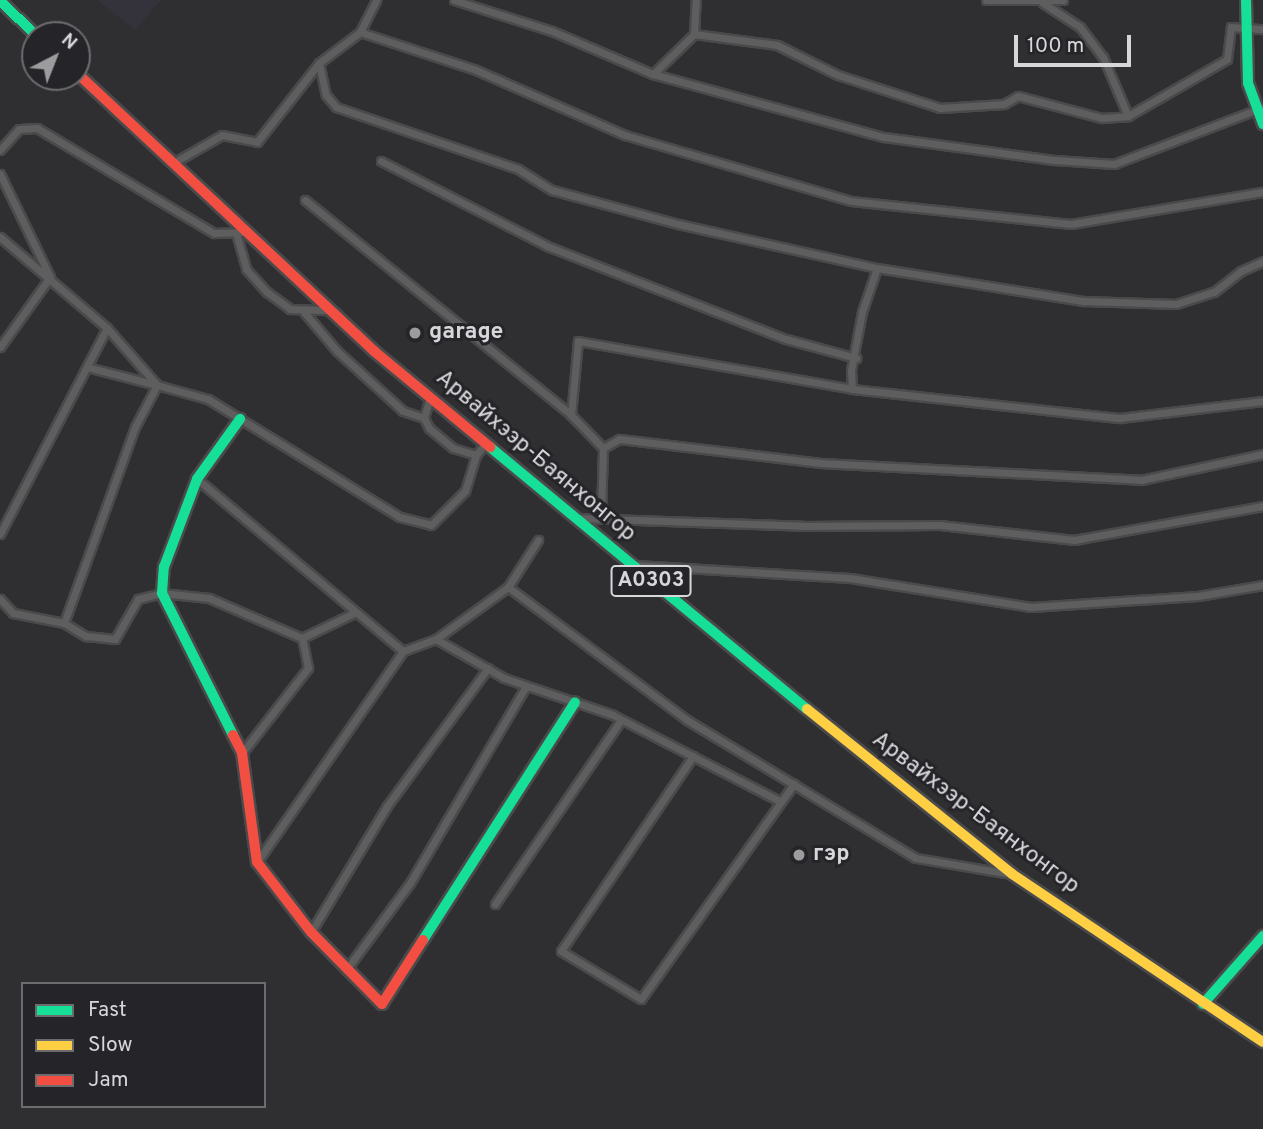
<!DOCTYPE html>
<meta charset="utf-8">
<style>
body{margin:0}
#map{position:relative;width:1263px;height:1129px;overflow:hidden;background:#2f2f31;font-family:Overpass,sans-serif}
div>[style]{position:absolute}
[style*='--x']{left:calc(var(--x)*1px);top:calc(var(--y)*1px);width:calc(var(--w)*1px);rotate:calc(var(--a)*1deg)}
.built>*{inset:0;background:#34333c}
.roads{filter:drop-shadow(2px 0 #4a4a4c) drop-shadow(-2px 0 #4a4a4c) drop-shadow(0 2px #4a4a4c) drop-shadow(0 -2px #4a4a4c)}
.street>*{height:7px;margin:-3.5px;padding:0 3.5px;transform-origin:3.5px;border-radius:3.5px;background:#5e5e5f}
.fast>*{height:10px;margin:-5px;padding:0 5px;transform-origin:5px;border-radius:5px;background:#16e098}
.slow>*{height:10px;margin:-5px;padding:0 5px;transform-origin:5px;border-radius:5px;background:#ffcf43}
.jam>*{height:10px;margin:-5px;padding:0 5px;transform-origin:5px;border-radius:5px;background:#f24e42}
.dots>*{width:19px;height:19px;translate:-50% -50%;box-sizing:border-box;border:4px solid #252428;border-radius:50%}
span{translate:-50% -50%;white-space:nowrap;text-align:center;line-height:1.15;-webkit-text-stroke:6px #252428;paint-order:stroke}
.shield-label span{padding:2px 5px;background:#252428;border:2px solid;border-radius:5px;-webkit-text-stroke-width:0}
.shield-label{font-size:21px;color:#d7d7da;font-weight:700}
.poi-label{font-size:23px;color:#d7d7da;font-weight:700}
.left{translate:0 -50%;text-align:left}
.street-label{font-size:23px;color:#d7d7da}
.legend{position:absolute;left:21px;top:982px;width:245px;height:126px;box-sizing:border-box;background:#252428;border:2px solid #6c6c6f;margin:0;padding:9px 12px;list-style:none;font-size:21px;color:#d7d7da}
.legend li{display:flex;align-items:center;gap:14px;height:35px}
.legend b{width:35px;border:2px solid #6c6c6f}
.north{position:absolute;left:21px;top:21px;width:70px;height:70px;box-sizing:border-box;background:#252428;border:2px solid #6c6c6f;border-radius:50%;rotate:42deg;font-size:19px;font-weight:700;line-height:28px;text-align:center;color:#d7d7da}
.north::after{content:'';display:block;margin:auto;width:24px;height:32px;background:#9c9c9f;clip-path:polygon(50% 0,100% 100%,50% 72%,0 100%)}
.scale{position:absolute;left:1014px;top:35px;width:117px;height:32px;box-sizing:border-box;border:4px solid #d7d7da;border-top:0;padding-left:9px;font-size:21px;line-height:24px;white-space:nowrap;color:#d7d7da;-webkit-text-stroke:5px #252428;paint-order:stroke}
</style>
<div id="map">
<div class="built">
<div style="clip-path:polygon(97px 0,161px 0,135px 30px)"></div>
</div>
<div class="roads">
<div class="street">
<div style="--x:454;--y:0;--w:103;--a:17.6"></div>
<div style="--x:552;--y:31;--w:110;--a:23.1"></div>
<div style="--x:653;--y:74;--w:239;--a:15.3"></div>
<div style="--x:884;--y:137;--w:173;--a:7.7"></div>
<div style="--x:1055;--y:160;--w:59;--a:3.9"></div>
<div style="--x:1114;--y:164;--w:160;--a:-20.9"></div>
<div style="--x:986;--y:0;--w:77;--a:0"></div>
<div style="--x:1043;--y:3;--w:44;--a:33"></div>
<div style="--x:1080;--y:27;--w:38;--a:53"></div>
<div style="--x:1103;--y:57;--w:64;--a:67"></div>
<div style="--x:360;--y:32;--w:122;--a:18.1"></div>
<div style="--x:476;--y:70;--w:163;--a:23.6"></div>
<div style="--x:625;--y:135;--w:235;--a:16.3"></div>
<div style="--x:851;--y:201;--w:221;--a:6"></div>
<div style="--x:1071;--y:224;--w:195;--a:-9.5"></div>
<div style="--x:694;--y:34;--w:84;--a:7.5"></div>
<div style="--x:777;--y:45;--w:68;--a:26.2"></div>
<div style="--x:838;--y:75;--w:107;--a:17.9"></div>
<div style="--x:940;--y:108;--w:64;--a:-3.6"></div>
<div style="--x:1004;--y:104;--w:16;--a:-30"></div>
<div style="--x:1018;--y:96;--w:87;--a:14.7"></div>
<div style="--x:1102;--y:118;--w:26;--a:-4"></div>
<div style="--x:1128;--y:116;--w:114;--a:-29.9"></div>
<div style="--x:1227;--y:59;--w:32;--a:-83"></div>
<div style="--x:1231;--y:27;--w:32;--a:4"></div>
<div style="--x:319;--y:63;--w:33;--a:78"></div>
<div style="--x:326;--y:95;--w:16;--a:50"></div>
<div style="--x:336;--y:107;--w:192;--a:18.8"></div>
<div style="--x:518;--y:169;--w:40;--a:32"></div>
<div style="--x:552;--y:190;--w:131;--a:15.1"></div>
<div style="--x:678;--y:224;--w:204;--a:12.5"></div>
<div style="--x:877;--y:268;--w:210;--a:9.1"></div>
<div style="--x:1084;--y:301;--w:92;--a:1.9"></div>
<div style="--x:1176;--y:304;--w:40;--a:-18"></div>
<div style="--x:1214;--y:292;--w:34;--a:-38"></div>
<div style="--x:1241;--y:271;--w:24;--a:-24"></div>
<div style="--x:653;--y:74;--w:57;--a:-44.3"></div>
<div style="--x:694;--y:34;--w:34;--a:-87"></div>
<div style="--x:0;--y:150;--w:28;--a:-48"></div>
<div style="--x:19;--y:129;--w:18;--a:-3"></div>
<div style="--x:37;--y:128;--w:206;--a:30.7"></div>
<div style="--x:214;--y:233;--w:31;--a:-2"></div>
<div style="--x:381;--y:161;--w:186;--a:27.1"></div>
<div style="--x:547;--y:246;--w:256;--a:21.3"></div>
<div style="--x:786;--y:339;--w:73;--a:15.2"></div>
<div style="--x:173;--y:163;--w:56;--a:-29.7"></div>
<div style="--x:222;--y:135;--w:36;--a:11"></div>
<div style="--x:257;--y:142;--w:100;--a:-51.9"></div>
<div style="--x:319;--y:63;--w:51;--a:-37.1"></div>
<div style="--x:360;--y:32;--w:36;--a:-63"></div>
<div style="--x:0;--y:174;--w:114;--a:64.1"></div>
<div style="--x:50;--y:277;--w:86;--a:125.5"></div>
<div style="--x:305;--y:200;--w:342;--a:38.9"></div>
<div style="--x:571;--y:415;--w:46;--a:45.9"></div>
<div style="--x:603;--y:448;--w:69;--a:91.7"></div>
<div style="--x:236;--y:233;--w:37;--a:74"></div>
<div style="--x:246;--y:269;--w:31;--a:48"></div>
<div style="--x:267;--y:292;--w:29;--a:36"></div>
<div style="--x:290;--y:309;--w:38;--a:2"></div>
<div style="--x:0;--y:237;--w:140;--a:40.4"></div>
<div style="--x:107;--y:328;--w:76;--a:48.7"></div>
<div style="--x:157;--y:385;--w:53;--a:15.4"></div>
<div style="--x:208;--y:399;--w:225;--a:31.6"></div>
<div style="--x:400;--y:517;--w:32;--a:14"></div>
<div style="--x:431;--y:525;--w:48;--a:-45"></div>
<div style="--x:465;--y:491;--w:38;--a:-73"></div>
<div style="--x:304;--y:312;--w:51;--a:49.8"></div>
<div style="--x:337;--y:351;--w:89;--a:42.3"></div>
<div style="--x:403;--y:411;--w:22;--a:18"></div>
<div style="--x:852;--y:389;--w:19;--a:-93"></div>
<div style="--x:851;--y:370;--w:59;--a:-79.3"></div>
<div style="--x:862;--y:312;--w:46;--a:-71.2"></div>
<div style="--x:430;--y:397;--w:22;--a:106"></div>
<div style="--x:424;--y:418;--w:11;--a:63"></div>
<div style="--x:429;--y:428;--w:31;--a:40"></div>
<div style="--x:453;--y:448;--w:24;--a:17"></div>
<div style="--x:476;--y:455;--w:14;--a:-51"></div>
<div style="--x:571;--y:415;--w:74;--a:-84.6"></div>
<div style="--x:578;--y:341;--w:278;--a:9.9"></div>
<div style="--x:852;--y:389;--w:270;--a:6.2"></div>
<div style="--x:1120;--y:418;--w:144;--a:-6.8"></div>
<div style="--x:603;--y:448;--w:18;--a:-29"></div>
<div style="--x:619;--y:439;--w:202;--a:6.8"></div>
<div style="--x:820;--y:463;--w:321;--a:3"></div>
<div style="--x:1141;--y:480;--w:125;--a:-12"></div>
<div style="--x:197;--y:479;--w:268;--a:39.9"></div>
<div style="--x:403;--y:651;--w:35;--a:-20"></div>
<div style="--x:436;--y:639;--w:89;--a:-35.8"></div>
<div style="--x:508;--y:587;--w:56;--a:-57.4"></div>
<div style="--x:578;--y:518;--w:225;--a:2"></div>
<div style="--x:803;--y:526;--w:137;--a:-0.4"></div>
<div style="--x:940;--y:525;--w:135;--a:6.4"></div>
<div style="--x:1074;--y:540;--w:192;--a:-10.2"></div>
<div style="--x:0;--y:534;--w:232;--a:-62.6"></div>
<div style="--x:636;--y:565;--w:214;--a:3.5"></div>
<div style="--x:850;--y:578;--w:183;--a:9.1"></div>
<div style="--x:1031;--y:607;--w:167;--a:-3.8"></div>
<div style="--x:1198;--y:596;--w:66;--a:-9.6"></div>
<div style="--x:508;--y:587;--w:223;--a:36.6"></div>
<div style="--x:687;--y:720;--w:267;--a:31.1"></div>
<div style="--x:916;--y:858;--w:90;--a:9.6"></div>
<div style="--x:0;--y:599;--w:19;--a:47"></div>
<div style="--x:13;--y:613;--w:52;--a:11.1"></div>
<div style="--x:64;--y:623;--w:26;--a:31"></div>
<div style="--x:86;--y:636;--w:29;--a:6"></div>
<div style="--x:115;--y:639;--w:46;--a:-60.1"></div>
<div style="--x:138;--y:599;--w:25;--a:-14"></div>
<div style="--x:162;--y:593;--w:47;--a:6.1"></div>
<div style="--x:209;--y:598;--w:101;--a:23.3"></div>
<div style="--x:302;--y:638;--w:58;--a:-25.7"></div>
<div style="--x:64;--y:623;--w:208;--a:-70.1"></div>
<div style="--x:135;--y:427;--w:47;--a:-62.4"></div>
<div style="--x:157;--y:385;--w:72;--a:-165.6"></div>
<div style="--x:436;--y:639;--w:78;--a:29.8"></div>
<div style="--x:504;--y:678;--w:115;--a:18.7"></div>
<div style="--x:613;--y:715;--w:186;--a:27.3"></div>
<div style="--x:242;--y:753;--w:108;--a:-52.2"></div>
<div style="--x:308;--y:668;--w:31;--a:-101"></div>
<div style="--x:693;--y:756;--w:235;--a:124.1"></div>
<div style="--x:561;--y:951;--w:93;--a:31"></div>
<div style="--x:641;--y:999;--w:264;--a:-54.6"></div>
<div style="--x:257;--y:862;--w:257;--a:-55.3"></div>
<div style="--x:495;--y:904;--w:223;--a:-55.6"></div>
<div style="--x:311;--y:932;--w:147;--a:-58.9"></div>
<div style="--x:387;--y:806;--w:171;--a:-53.8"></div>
<div style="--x:346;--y:970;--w:108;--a:-53.7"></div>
<div style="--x:410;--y:883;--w:229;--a:-59.5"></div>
</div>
<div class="fast">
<div style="--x:1246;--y:0;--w:83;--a:88.6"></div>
<div style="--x:1248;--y:83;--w:44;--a:69.9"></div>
<div style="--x:0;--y:1;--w:50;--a:43.4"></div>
<div style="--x:490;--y:447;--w:411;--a:39.6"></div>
<div style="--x:233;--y:735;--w:159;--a:-116.6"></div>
<div style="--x:162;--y:593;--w:26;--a:-86"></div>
<div style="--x:164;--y:567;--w:94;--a:-69.4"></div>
<div style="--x:197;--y:479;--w:74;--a:-54.4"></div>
<div style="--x:423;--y:940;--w:282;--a:-57.4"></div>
<div style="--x:1203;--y:1004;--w:91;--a:-48.6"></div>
</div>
<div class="slow">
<div style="--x:807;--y:709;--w:263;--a:38.8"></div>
<div style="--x:1012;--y:874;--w:302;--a:33.8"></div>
</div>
<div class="jam">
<div style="--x:77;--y:73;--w:407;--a:43.1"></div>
<div style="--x:374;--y:351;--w:151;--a:39.6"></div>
<div style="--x:233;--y:735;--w:20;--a:63"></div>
<div style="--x:242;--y:753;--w:110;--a:82.2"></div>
<div style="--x:257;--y:862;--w:88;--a:52.4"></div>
<div style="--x:311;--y:932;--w:101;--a:45.4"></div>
<div style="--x:382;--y:1004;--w:76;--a:-57.4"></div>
</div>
</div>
<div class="dots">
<div style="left:415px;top:333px;background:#9c9c9f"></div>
<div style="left:799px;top:855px;background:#9c9c9f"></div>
</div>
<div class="shield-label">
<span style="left:651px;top:581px">A0303</span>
</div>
<div class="poi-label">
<span class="left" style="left:429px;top:333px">garage</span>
<span class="left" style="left:813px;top:855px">гэр</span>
</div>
<div class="street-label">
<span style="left:535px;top:457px;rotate:40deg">Арвайхээр-Баянхонгор</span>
<span style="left:975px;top:814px;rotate:37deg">Арвайхээр-Баянхонгор</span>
</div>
<ul class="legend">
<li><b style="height:9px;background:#16e098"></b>Fast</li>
<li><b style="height:9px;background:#ffcf43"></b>Slow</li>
<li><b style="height:9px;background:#f24e42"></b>Jam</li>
</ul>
<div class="north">N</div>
<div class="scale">100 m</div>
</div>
